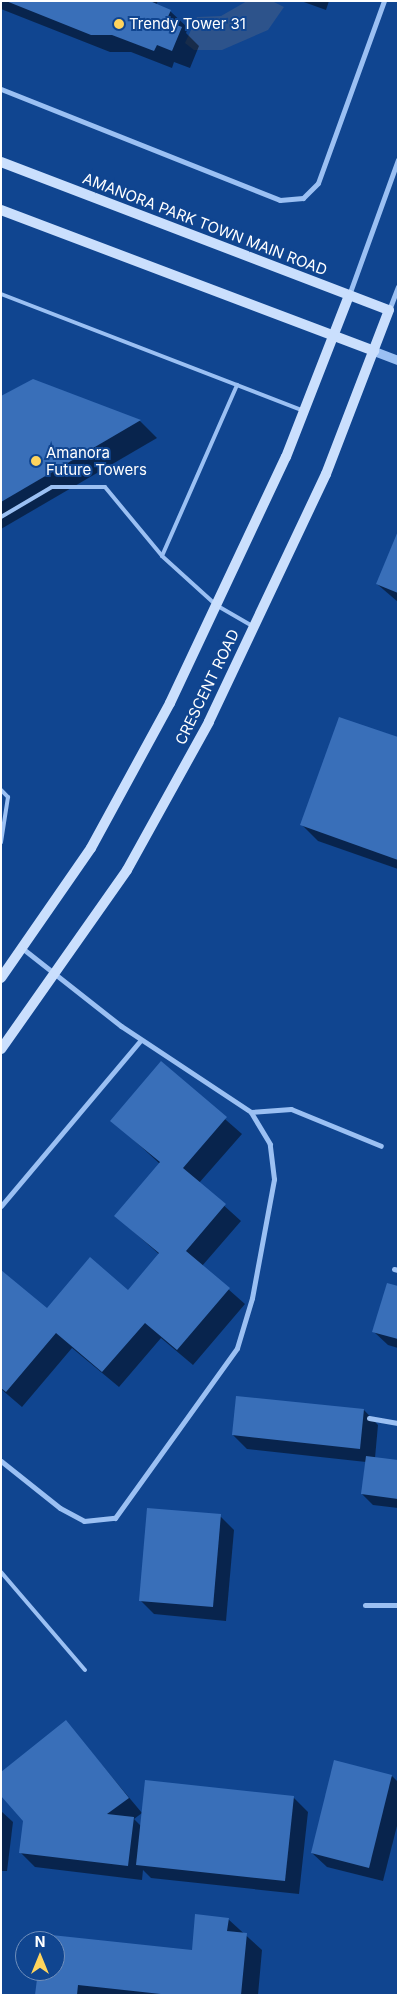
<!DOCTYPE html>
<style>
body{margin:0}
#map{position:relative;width:399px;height:1996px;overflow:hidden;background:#104590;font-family:Inter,sans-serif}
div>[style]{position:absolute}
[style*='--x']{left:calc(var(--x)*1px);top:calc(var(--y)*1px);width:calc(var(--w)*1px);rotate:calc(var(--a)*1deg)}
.water>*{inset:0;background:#2d538b}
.shadow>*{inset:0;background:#0007}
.building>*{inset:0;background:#396fb9}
.service>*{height:4px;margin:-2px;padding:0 2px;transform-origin:2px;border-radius:2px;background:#9bc0f3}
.minor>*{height:5px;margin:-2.5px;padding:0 2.5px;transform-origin:2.5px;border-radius:2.5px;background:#9bc0f3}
.tertiary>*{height:9px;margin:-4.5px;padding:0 4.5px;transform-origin:4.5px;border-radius:4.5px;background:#9bc0f3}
.secondary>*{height:10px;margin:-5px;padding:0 5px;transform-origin:5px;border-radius:5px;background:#cadffd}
.dots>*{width:14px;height:14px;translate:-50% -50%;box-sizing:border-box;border:2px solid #104590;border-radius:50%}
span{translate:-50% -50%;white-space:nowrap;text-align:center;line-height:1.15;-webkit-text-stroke:4px #104590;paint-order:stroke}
.poi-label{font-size:15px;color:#fff}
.left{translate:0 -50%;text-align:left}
.street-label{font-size:15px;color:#fff}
.frame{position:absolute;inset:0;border:2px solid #fff;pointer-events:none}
.north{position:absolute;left:15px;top:1931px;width:50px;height:50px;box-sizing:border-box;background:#104590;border:1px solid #708fbc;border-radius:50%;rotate:0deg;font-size:14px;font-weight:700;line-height:20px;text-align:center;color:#fff}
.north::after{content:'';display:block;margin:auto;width:18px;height:22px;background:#ffd45d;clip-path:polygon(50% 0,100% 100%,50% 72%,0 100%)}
</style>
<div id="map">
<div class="water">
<div style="clip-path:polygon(247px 1px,272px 1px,284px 7px,268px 30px,222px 50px,194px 50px,185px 43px,197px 17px,221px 16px)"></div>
</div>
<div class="shadow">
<div style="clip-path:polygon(1px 1px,158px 1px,156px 5px,170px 11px,188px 28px,186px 33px,199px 46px,190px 68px,174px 62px,172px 68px,131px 52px,110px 52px,1px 9px)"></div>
<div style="clip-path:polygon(301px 1px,329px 1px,326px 10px)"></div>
<div style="clip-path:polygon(33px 380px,140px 421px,157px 438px,1px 529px,1px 397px)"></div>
<div style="clip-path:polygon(398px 534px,398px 602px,377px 584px)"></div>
<div style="clip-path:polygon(398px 738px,398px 869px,318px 841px,302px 825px)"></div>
<div style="clip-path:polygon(161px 1063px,242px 1134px,199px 1183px,241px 1221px,202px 1266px,245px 1304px,193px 1365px,161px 1338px,119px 1387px,72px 1348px,22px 1407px,1px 1389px,1px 1272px,47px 1310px,129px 1292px,160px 1255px,116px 1216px,160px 1164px,112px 1120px)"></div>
<div style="clip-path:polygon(398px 1287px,398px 1348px,388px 1345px,373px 1331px)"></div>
<div style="clip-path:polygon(237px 1397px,364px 1410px,378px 1425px,375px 1458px,398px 1461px,398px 1508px,373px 1505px,362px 1494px,366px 1462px,247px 1449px,233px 1435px)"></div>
<div style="clip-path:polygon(220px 1516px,234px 1530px,226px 1621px,154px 1614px,140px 1600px)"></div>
<div style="clip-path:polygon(66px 1722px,142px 1813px,134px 1819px,141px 1826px,294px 1798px,308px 1812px,299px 1894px,151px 1878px,143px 1870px,142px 1880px,35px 1867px,21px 1853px)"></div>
<div style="clip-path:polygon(392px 1776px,398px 1782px,398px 1822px,383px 1881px,327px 1867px,312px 1853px)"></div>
<div style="clip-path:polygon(1px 1811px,13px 1822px,7px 1871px,1px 1871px)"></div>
<div style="clip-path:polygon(228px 1919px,262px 1950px,258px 1995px,36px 1995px,39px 1971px,55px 1971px,55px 1941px,42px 1941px,43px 1935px,193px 1951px)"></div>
</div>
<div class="building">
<div style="clip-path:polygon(6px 1px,150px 1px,171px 10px,166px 21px,182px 27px,172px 51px,157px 45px,154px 51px,112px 35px,91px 35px)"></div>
<div style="clip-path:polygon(33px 379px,141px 420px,1px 502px,1px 396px)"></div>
<div style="clip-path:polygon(398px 531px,398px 593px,376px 584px)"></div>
<div style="clip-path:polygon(339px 717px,398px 737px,398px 860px,300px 825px)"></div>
<div style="clip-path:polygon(161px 1061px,227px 1117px,183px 1168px,226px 1204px,186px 1251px,230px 1288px,177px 1350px,145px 1323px,102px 1372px,56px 1333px,6px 1392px,1px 1388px,1px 1270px,47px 1308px,90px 1257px,128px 1290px,159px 1253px,114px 1216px,160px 1162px,110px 1121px)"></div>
<div style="clip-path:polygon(387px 1283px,398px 1286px,398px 1339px,372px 1332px)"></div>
<div style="clip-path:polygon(236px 1396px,364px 1409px,360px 1449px,232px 1435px)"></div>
<div style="clip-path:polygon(366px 1456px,398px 1460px,398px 1499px,361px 1494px)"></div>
<div style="clip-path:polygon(147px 1508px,221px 1514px,213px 1607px,139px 1601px)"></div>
<div style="clip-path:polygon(66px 1720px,129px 1798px,107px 1814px,134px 1817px,128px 1866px,19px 1853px,23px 1821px,1px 1796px,1px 1772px)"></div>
<div style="clip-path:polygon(334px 1760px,392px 1775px,369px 1868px,311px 1853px)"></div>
<div style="clip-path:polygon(145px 1780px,294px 1796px,285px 1881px,136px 1865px)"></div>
<div style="clip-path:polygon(195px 1914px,229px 1918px,227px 1931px,247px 1933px,241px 1995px,170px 1995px,78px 1985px,77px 1995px,35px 1995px,38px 1971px,55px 1971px,55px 1941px,41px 1941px,42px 1934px,192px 1950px)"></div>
</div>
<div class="service">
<div style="--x:1;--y:294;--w:323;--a:21.1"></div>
<div style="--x:1;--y:517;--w:59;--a:-30.5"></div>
<div style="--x:52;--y:487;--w:53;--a:0"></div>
<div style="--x:105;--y:487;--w:89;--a:50.4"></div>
<div style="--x:162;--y:556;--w:73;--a:42.2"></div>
<div style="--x:216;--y:605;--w:44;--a:30.1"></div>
<div style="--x:162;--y:556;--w:187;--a:-66.3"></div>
<div style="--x:1;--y:790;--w:10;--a:45"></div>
<div style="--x:8;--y:797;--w:46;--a:98.8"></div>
<div style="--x:1;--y:1572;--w:129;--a:49.4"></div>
</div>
<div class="minor">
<div style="--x:1;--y:89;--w:300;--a:21.7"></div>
<div style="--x:280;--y:200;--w:23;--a:-5"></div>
<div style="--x:303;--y:198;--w:21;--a:-45"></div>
<div style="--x:318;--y:183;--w:194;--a:-70.1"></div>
<div style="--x:349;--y:295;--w:144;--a:-70.1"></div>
<div style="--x:389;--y:310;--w:25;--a:-69"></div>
<div style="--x:251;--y:1112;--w:40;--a:-4.3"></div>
<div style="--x:291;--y:1109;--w:97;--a:22.3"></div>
<div style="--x:1;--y:1206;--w:217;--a:-49.9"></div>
<div style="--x:394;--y:1269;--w:4;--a:14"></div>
<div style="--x:369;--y:1418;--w:29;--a:10"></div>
<div style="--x:1;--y:1461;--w:75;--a:38.5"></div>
<div style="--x:60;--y:1508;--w:27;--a:28"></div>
<div style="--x:84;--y:1521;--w:31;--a:-6"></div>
<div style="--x:115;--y:1518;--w:209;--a:-54.3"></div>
<div style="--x:237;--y:1348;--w:52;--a:-73.3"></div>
<div style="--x:252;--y:1298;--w:121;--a:-79.5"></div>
<div style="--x:274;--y:1179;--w:35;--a:-97"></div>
<div style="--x:270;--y:1144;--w:37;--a:-121"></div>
<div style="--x:251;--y:1112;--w:156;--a:-146.5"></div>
<div style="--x:121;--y:1026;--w:126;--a:-141.8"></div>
<div style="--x:365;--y:1605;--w:33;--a:0"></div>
</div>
<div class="tertiary">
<div style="--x:374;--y:351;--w:26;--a:21"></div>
</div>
<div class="secondary">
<div style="--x:1;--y:162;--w:415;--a:20.9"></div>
<div style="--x:389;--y:310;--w:176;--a:111"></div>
<div style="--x:326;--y:474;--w:274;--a:115.3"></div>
<div style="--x:209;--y:722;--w:169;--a:119"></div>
<div style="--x:127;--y:870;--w:219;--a:125.1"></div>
<div style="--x:1;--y:210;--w:399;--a:20.7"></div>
<div style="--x:1;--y:978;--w:158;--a:-55.3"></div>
<div style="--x:91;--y:848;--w:165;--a:-61.4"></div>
<div style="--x:170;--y:703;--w:272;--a:-64.8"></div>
<div style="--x:286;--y:457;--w:174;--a:-68.7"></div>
</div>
<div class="dots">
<div style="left:119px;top:24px;background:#ffd45d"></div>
<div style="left:36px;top:461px;background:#ffd45d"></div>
</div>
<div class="poi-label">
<span class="left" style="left:129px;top:24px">Trendy Tower 31</span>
<span class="left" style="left:46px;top:461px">Amanora<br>Future Towers</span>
</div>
<div class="street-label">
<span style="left:205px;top:224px;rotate:21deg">AMANORA PARK TOWN MAIN ROAD</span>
<span style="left:207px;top:687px;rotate:-64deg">CRESCENT ROAD</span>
</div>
<div class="frame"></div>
<div class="north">N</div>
</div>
